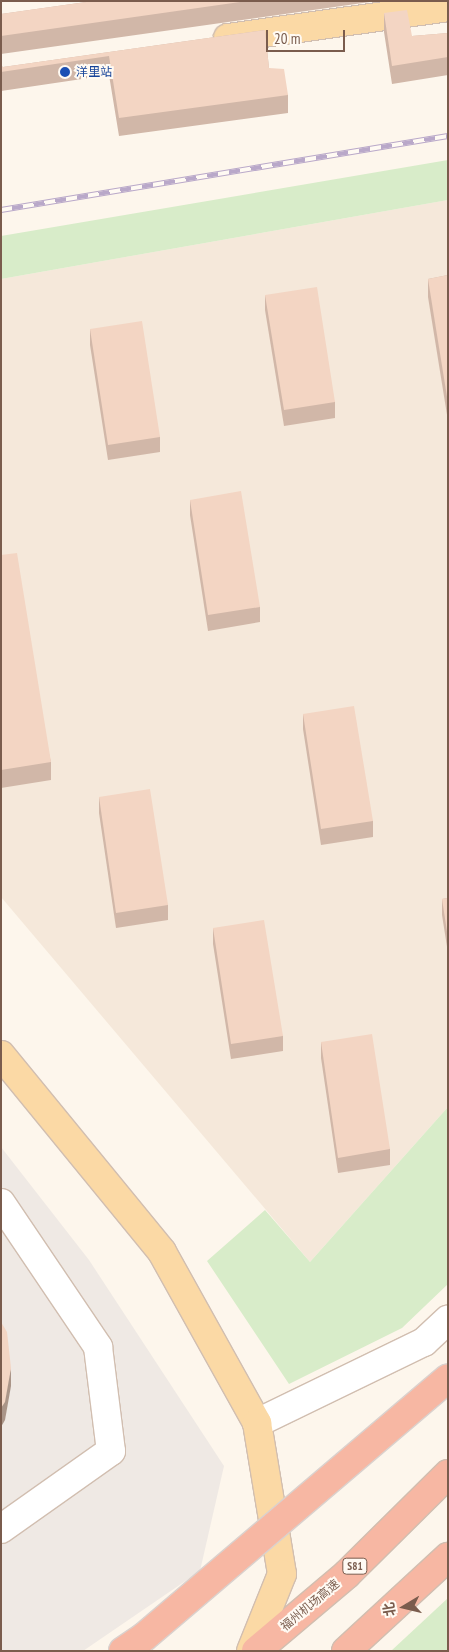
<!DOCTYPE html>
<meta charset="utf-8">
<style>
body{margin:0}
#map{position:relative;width:449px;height:1652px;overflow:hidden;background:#fdf6ec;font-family:"PT Sans Narrow","Noto Sans SC",sans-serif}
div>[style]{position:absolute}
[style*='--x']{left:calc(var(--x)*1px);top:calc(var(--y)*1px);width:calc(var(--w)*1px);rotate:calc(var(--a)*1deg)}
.residential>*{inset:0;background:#f5e8da}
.industrial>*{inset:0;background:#efe9e4}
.green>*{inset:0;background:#d8ecc9}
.roads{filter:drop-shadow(1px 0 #d1beb0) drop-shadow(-1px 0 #d1beb0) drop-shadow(0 1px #d1beb0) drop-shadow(0 -1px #d1beb0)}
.minor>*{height:28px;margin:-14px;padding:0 14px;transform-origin:14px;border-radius:14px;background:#fff}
.major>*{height:28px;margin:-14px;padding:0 14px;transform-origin:14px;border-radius:14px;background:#fbd9a5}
.highway>*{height:28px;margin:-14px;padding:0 14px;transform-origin:14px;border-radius:14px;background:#f7b7a3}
.rail>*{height:5.5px;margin-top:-2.75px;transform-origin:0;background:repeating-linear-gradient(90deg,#fffaf3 0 11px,#b9a8c9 0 22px);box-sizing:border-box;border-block:1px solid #b9a8c9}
.bridges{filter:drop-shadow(1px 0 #dad1cd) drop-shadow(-1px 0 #dad1cd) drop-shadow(0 1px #dad1cd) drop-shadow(0 -1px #dad1cd)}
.highway-bridge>*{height:28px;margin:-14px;padding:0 14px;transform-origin:14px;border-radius:14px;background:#f7b7a3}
.wall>*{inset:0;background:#d1b7a8}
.shaded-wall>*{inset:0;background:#aa9588}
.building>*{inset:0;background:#f3d5c3}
.dots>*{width:14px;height:14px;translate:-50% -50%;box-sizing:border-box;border:2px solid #fffaf3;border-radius:50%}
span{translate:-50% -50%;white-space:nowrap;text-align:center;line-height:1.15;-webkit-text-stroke:4px #fffaf3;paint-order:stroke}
.shield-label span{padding:1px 4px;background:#fffaf3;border:1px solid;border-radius:4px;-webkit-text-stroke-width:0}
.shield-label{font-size:11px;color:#7a5c4d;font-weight:700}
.transit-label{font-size:12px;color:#164399}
.left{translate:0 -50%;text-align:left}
.street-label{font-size:12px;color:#7a5c4d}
.frame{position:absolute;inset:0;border:2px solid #7a5c4d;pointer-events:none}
.north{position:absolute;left:379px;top:1582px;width:50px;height:50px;-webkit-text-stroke:4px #fffaf3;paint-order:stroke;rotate:261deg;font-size:14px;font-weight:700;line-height:20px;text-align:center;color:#7a5c4d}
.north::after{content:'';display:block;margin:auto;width:18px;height:22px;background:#7a5c4d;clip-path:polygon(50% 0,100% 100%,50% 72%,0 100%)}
.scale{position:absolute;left:266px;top:30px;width:79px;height:22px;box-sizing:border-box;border:2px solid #7a5c4d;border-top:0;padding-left:6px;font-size:15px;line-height:18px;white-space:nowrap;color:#7a5c4d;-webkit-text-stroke:4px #fffaf3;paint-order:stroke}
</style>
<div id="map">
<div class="residential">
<div style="clip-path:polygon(448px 200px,448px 1107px,310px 1262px,1px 897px,1px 279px)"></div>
</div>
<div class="industrial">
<div style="clip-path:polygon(1px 1147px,89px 1260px,224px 1466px,200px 1571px,83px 1651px,1px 1651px)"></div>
</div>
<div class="green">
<div style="clip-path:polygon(448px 160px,448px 200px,1px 279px,1px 236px)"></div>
<div style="clip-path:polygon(448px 1107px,448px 1284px,402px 1328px,289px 1384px,207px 1261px,265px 1210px,310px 1262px)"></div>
<div style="clip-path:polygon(448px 1598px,448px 1651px,391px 1651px)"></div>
</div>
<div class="roads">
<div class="minor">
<div style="--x:1;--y:1203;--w:174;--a:56"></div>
<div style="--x:98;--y:1347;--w:105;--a:82.9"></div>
<div style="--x:111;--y:1451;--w:135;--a:144.7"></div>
<div style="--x:257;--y:1423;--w:186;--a:-25.9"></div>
<div style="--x:424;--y:1342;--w:33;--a:-43"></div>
</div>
<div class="major">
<div style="--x:228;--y:38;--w:222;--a:-8"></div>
<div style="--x:1;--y:1055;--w:254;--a:50.7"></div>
<div style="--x:162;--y:1252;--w:196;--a:60.9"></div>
<div style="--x:257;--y:1423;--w:153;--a:80.6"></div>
<div style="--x:282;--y:1574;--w:83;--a:111.9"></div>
</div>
<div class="highway">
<div style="--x:256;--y:1651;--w:119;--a:-40.2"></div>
<div style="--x:347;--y:1574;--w:142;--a:-44.7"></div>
<div style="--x:346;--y:1651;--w:139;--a:-42.7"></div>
</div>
</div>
<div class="rail">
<div style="--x:1;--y:210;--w:453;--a:-9.4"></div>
</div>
<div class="bridges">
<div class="highway-bridge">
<div style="--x:123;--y:1651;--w:25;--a:-34"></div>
<div style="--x:144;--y:1637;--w:399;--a:-40.4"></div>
</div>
</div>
<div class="wall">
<div style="clip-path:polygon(93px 1px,377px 1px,1px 54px,1px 14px)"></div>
<div style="clip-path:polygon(384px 13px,412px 36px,448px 33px,448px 75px,392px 84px,384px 32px)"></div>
<div style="clip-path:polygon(265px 30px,269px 68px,288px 95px,288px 113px,119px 136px,109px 75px,1px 91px,1px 66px,3px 67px)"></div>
<div style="clip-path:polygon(448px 275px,448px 421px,428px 297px,428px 279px)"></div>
<div style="clip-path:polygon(265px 295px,335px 402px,335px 418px,284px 426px,265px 310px)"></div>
<div style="clip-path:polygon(90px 329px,160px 437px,160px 452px,108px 460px,90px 345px)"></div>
<div style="clip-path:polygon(190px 500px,260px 607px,260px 622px,208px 631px,190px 515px)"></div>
<div style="clip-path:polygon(1px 555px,51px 762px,51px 780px,1px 788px)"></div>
<div style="clip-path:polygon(303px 714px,373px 821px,373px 837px,321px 845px,303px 729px)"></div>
<div style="clip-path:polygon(99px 797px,168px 905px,168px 920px,116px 928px,99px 813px)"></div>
<div style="clip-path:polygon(448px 898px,448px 953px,442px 915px,442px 899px)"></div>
<div style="clip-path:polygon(213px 928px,283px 1036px,283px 1051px,231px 1059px,213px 944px)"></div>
<div style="clip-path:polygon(321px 1042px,390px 1149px,390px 1165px,338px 1173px,321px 1058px)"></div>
</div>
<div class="shaded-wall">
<div style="clip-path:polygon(11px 1368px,11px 1386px,5px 1420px,1px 1427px,1px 1408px)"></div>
</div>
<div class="building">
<div style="clip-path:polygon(93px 1px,247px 1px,1px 36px,1px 14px)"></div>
<div style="clip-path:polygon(407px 10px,412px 36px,448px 33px,448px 57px,392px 66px,384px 13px)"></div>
<div style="clip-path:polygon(265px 30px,269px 68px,284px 69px,288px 95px,119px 118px,109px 56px,1px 72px,1px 66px,3px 67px)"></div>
<div style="clip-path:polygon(448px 275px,448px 403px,428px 279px)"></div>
<div style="clip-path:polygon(317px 287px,335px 402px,284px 410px,265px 295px)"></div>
<div style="clip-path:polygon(142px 321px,160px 437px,108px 445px,90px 329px)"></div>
<div style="clip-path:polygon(241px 491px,260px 607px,208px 615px,190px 500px)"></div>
<div style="clip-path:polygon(17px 553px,51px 762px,1px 770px,1px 555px)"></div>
<div style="clip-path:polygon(354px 706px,373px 821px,321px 829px,303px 714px)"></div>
<div style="clip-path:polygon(150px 789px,168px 905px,116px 913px,99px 797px)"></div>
<div style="clip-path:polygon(448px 898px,448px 938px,442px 899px)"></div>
<div style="clip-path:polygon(264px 920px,283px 1036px,231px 1044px,213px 928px)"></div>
<div style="clip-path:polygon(372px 1034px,390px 1149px,338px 1158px,321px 1042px)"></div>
<div style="clip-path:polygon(1px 1322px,7px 1332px,11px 1368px,5px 1402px,1px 1408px)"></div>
</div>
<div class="dots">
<div style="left:65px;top:72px;background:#1a4fb4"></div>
</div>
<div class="shield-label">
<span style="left:355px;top:1566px">S81</span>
</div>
<div class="transit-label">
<span class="left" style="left:76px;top:72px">洋里站</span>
</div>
<div class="street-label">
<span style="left:310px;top:1605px;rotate:-40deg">福州机场高速</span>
</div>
<div class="frame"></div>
<div class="north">北</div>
<div class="scale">20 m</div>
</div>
